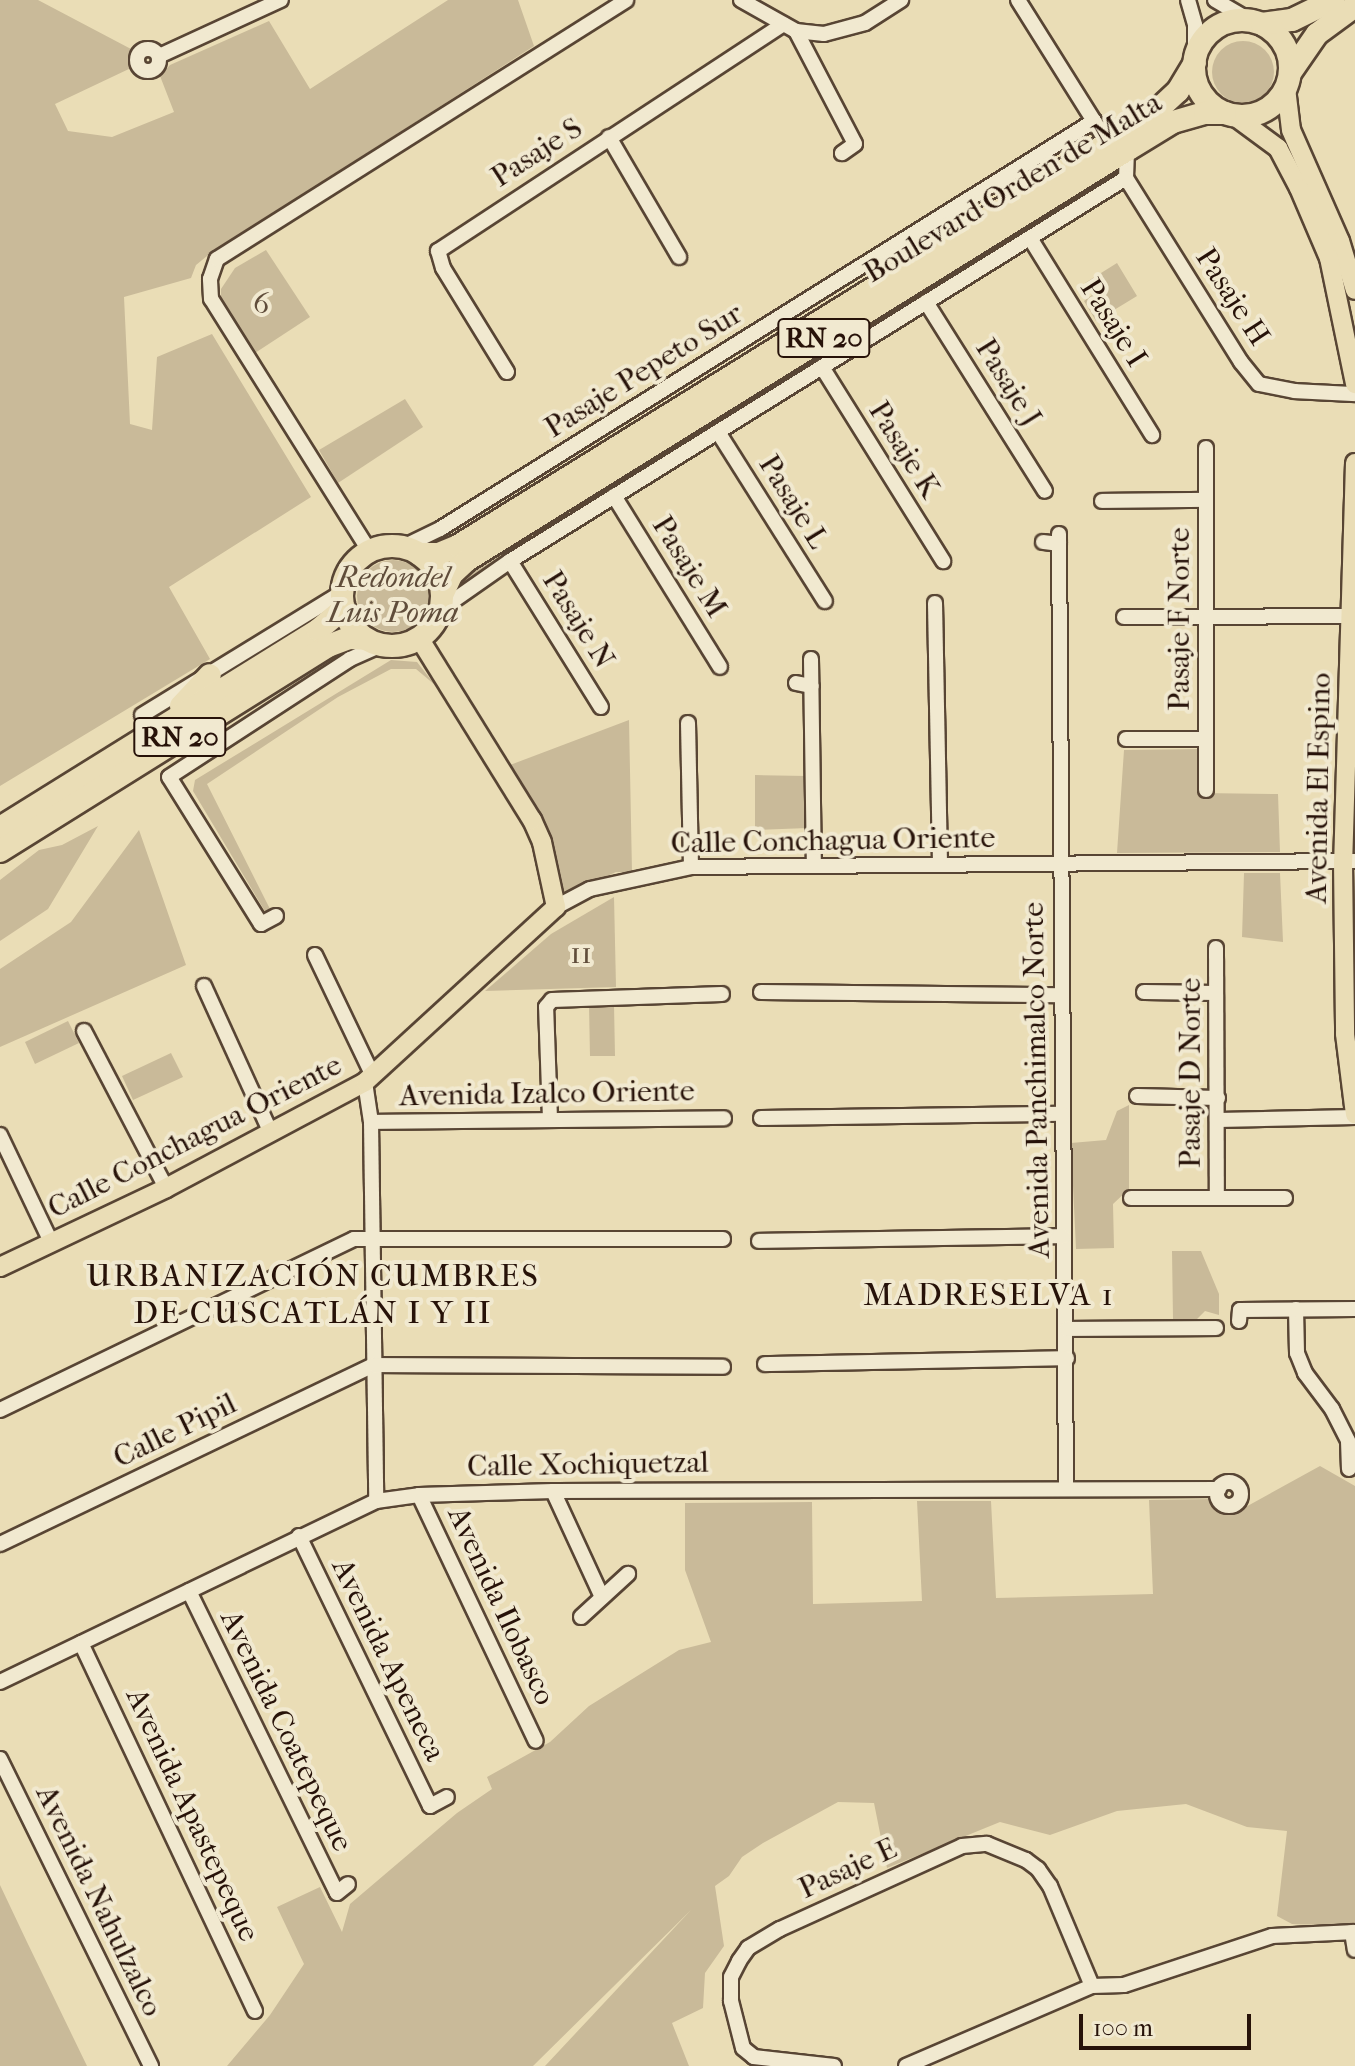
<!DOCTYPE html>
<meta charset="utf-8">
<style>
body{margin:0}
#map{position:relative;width:1355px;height:2066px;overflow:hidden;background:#eaddb6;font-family:"IM FELL French Canon",serif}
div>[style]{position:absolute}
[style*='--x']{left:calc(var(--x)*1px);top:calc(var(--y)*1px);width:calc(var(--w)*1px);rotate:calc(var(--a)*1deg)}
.green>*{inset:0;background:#c9ba99}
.round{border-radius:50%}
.roads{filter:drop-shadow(2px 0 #584534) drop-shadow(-2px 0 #584534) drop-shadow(0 2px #584534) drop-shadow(0 -2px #584534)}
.minor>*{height:14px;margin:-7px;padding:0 7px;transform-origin:7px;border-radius:7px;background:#f1e9d0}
.minor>.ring{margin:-7px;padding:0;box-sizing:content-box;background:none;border:14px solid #f1e9d0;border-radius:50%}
.major>*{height:18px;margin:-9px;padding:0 9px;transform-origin:9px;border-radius:9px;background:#eaddb6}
.highway>*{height:22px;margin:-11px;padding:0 11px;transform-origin:11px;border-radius:11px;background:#eaddb6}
.highway>.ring{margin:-11px;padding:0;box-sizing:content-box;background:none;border:22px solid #eaddb6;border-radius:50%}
span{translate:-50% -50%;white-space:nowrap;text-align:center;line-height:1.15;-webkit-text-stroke:8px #f1e9d0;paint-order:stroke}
.shield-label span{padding:2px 6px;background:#f1e9d0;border:2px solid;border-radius:6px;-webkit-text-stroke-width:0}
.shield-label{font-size:28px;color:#271209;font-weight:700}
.street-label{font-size:30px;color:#271209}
.park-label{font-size:30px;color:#604d3b;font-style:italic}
.neighbourhood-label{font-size:32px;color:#271209;letter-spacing:2px}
.scale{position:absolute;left:1079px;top:2014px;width:172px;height:36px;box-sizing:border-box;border:4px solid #271209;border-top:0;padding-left:10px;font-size:24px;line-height:28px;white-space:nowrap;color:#271209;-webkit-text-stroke:6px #f1e9d0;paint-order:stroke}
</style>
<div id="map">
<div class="green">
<div style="clip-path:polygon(0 0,38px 0,131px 49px,131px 68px,55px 104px,68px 131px,112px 137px,174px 112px,160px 76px,170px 65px,269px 21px,310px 89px,448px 0,518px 0,534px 46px,207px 256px,196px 265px,191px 278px,124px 297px,130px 424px,152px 430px,157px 357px,212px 334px,311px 497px,169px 587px,210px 659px,0 786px)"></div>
<div class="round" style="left:1212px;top:41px;width:62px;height:62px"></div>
<div style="clip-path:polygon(1115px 170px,1120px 179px,453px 594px,465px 575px)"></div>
<div style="clip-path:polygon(266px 250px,310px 317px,255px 353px,227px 313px,221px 302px,221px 289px,235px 268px)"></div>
<div style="clip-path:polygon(1117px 263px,1137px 296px,1096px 321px,1084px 301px,1092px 295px,1085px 283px)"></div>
<div style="clip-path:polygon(405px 399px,423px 427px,338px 483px,319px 450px)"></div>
<div class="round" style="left:357px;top:560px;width:72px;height:72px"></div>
<div style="clip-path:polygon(391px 660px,417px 662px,435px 685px,416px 669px,391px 669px,338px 697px,207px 784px,271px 911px,269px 918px,193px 791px,195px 780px)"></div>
<div style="clip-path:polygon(629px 720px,632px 872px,616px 872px,569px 893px,562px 891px,538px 809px,510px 765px)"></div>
<div style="clip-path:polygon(1199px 749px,1201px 793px,1278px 794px,1280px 852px,1117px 853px,1124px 750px)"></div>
<div style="clip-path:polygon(755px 775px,807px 776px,808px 828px,755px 830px)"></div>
<div style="clip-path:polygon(98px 826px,48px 909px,0 941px,0 880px,39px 850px,62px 845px)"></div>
<div style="clip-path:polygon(139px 830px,186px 965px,0 1047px,0 969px,71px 922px)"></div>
<div style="clip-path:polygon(1244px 873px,1280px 873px,1283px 942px,1242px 937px)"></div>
<div style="clip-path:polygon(614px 897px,616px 987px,485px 991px,551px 934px)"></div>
<div style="clip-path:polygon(589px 1004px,614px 1005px,615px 1056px,590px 1056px)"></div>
<div style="clip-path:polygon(68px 1021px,79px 1043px,35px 1064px,25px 1042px)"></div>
<div style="clip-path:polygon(171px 1053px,183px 1077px,133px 1100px,122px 1076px)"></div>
<div style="clip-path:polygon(1129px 1105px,1129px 1189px,1113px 1204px,1114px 1248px,1076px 1249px,1071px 1143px,1106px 1140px,1117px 1111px)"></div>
<div style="clip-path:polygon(1172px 1251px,1201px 1251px,1219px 1294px,1219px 1315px,1205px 1311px,1196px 1320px,1173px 1319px)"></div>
<div style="clip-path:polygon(1320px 1466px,1355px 1486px,1355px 1926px,1292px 1924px,1277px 1916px,1287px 1831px,1247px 1827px,1186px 1804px,1117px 1811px,1050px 1835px,1000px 1822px,887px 1868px,874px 1803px,838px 1802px,763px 1843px,742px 1857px,729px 1876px,715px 1886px,724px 1946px,705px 1973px,703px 2008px,672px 2023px,689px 2066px,545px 2066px,691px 1910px,533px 2066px,227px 2066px,270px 2015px,304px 1964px,277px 1907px,320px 1887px,342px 1932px,350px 1904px,457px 1813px,492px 1789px,487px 1777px,550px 1742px,589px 1706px,679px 1650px,711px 1642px,685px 1570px,685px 1503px,812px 1502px,813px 1604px,922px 1601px,917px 1501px,991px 1501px,996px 1598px,1153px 1594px,1149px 1500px,1209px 1499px,1217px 1509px,1233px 1514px)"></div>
<div style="clip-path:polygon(0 1885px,27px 1942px,87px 2066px,0 2066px)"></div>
</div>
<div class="roads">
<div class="minor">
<div style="--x:741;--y:0;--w:63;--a:29.4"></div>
<div style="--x:796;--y:31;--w:28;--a:6"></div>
<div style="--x:824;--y:34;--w:42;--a:-15"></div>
<div style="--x:865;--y:23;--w:43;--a:-32.6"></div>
<div style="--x:1018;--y:0;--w:168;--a:57.9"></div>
<div style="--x:1188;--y:0;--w:26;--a:74"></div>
<div style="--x:1195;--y:25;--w:32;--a:90"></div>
<div style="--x:1215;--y:0;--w:42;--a:30.3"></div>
<div style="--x:796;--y:31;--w:127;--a:62.4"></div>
<div style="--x:855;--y:144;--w:16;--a:145"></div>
<div class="ring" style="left:137px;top:49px;width:8px;height:8px"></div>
<div style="--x:159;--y:56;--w:134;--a:-24.7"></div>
<div style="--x:609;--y:137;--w:139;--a:59.7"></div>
<div style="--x:1127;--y:150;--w:28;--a:92"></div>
<div style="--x:1126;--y:178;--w:217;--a:58"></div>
<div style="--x:1241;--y:362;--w:28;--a:51"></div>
<div style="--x:1259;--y:384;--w:37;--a:11"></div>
<div style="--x:1295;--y:391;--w:60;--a:2.9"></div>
<div style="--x:1030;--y:238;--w:232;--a:58.2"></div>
<div style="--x:926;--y:302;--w:223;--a:57.8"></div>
<div style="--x:822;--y:367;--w:229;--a:58"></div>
<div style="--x:507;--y:372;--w:122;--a:-121.6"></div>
<div style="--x:443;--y:268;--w:18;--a:-106"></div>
<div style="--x:438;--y:251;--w:413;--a:-33.3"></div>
<div style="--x:718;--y:432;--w:200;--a:57.7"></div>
<div style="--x:614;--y:496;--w:201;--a:58.2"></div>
<div style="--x:1102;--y:501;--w:104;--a:-0.6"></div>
<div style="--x:1059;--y:534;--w:952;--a:89.58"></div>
<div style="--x:1043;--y:542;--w:16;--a:7"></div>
<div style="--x:403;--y:547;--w:41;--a:-25.9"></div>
<div style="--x:440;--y:529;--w:771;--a:-31.96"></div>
<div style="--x:370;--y:552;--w:299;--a:-122.1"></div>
<div style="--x:211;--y:299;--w:20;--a:-93"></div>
<div style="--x:210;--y:279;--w:21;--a:-71"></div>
<div style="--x:217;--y:259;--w:484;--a:-32.3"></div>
<div style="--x:510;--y:561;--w:172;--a:58.1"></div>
<div style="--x:935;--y:603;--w:262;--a:88.9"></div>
<div style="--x:440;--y:610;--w:85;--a:-35"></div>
<div style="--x:510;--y:561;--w:725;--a:-31.87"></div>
<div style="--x:1124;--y:617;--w:231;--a:-0.2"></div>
<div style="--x:811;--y:659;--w:207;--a:89.2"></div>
<div style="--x:796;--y:683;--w:16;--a:11"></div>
<div style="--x:142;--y:715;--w:236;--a:-31.5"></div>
<div style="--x:688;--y:723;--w:144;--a:88.8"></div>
<div style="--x:1126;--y:739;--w:80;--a:0"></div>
<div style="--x:1206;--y:790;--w:342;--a:-90"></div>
<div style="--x:556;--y:907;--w:38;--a:-28"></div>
<div style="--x:590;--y:889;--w:103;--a:-12.3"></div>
<div style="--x:691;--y:867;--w:664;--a:-0.52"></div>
<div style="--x:276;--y:916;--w:17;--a:152"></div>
<div style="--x:261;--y:924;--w:173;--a:-122"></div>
<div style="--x:169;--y:777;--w:216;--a:-33.1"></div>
<div style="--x:350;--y:659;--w:34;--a:-24"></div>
<div style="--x:1216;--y:948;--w:249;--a:89.8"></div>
<div style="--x:315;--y:955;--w:132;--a:64.4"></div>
<div style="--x:204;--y:986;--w:162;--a:65.5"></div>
<div style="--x:761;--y:992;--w:300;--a:0.6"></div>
<div style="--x:1144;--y:992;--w:72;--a:0.8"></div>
<div style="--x:84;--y:1031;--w:177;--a:62.4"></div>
<div style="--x:365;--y:1082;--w:40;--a:81.5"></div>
<div style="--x:371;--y:1122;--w:379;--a:89.2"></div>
<div style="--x:1137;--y:1096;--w:81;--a:1.4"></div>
<div style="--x:761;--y:1118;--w:301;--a:-0.8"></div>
<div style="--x:550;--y:1119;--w:112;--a:-92"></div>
<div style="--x:546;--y:1007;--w:9;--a:-49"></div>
<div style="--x:552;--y:1000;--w:170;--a:-2"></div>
<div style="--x:1218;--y:1120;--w:137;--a:-1.3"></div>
<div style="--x:371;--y:1122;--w:353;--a:-0.6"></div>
<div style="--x:0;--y:1135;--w:119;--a:64.5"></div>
<div style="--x:1131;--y:1198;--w:154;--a:0"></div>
<div style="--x:759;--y:1241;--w:304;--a:-0.9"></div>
<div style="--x:1296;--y:1309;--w:44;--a:88.7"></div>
<div style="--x:1297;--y:1353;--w:22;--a:68"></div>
<div style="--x:1305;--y:1373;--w:45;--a:53.1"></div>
<div style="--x:1332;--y:1409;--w:36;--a:63"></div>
<div style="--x:1348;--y:1441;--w:28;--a:88"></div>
<div style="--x:1239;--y:1321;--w:11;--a:-85"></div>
<div style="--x:1240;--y:1310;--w:115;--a:-0.5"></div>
<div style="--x:1067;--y:1329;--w:149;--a:-0.4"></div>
<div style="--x:765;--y:1364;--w:302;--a:-1.1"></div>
<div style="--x:0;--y:1410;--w:393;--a:-25.8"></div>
<div style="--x:354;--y:1239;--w:369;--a:0"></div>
<div class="ring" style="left:1217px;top:1482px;width:10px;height:10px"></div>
<div style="--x:553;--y:1491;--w:117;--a:65.2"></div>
<div style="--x:419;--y:1495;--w:272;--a:64.6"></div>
<div style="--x:299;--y:1536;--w:300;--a:64.1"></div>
<div style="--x:430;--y:1806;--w:19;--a:-28"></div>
<div style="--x:0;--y:1544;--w:414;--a:-25.6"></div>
<div style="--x:373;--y:1365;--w:350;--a:0.3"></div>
<div style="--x:189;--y:1591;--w:336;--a:63.9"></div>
<div style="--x:337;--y:1893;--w:14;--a:-39"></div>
<div style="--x:581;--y:1617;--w:64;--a:-42.5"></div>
<div style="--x:81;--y:1643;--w:407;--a:64.7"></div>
<div style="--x:0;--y:1682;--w:417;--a:-25.7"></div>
<div style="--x:376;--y:1501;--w:43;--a:-7.9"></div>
<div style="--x:419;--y:1495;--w:134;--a:-1.7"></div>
<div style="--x:553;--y:1491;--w:666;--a:-0.17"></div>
<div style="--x:0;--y:1759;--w:342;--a:63.8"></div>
<div style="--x:1352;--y:1932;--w:18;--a:81"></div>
<div style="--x:834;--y:2066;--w:81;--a:-173.6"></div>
<div style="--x:754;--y:2057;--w:14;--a:-141"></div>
<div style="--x:743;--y:2048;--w:49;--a:-104.3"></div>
<div style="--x:731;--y:2001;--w:24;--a:-90"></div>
<div style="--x:731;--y:1977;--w:18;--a:-63"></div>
<div style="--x:739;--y:1961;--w:16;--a:-55"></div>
<div style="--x:748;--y:1948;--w:37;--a:-31"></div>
<div style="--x:780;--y:1929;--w:200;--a:-24.5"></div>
<div style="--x:962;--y:1846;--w:25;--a:-5"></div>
<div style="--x:987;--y:1844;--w:42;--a:22.3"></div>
<div style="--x:1026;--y:1860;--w:15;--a:37"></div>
<div style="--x:1038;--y:1869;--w:21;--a:55"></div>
<div style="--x:1050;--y:1886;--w:108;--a:67.2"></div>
<div style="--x:906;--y:2066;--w:202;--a:-23.3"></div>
<div style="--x:1092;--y:1986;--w:32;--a:-2"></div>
<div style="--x:1124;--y:1985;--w:156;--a:-18.3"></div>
<div style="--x:1272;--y:1936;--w:83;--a:-2.8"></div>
</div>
<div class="major">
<div style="--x:1286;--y:88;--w:42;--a:83.2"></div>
<div style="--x:1291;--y:130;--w:121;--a:66.2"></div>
<div style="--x:1340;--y:241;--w:51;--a:73"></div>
<div style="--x:1233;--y:115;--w:56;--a:36.3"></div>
<div style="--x:1278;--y:148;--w:45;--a:62.3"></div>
<div style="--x:1299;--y:188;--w:76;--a:66.8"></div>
<div style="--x:1329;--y:258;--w:129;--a:78.3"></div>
<div style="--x:1355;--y:463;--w:399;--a:91.7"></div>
<div style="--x:1343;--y:862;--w:172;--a:89.3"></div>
<div style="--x:1345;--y:1034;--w:81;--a:82.9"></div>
<div style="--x:0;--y:1267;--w:184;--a:-25.4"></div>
<div style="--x:166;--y:1188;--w:225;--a:-28"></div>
<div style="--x:365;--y:1082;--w:259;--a:-42.5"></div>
<div style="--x:556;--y:907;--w:66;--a:-102.2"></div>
<div style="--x:542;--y:842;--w:24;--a:-114"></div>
<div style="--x:532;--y:820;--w:214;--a:-121.8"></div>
</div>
<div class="highway">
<div class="ring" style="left:1194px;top:20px;width:74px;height:74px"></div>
<div style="--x:1262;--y:24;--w:30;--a:-8"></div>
<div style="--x:1292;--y:20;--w:46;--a:-26"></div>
<div style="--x:1290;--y:73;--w:47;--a:-55.3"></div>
<div style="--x:1317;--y:34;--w:47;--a:-36.4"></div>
<div class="ring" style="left:342px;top:546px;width:78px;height:78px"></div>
<div style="--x:419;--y:554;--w:20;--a:0"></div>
<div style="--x:439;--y:554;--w:21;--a:-23"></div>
<div style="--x:458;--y:546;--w:814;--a:-31.8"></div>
<div style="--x:1150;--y:117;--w:38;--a:-43"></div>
<div style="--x:1178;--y:91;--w:33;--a:-59"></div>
<div style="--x:442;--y:595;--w:23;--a:-65"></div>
<div style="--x:452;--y:574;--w:21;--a:-43"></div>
<div style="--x:467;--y:560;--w:777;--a:-31.85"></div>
<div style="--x:1127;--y:150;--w:54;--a:-31.3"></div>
<div style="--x:1173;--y:122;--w:33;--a:-16"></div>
<div style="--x:1205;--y:113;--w:20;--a:0"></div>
<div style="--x:181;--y:706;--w:42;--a:-46.9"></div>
<div style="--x:0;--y:828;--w:375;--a:-31.9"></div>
<div style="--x:318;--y:630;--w:34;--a:-40"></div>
<div style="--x:0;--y:851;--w:387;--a:-32"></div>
<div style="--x:328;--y:646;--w:22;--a:-21"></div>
<div style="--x:349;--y:638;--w:17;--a:3"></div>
</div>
</div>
<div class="shield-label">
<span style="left:824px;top:338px">RN 20</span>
<span style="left:180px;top:737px">RN 20</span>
</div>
<div class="street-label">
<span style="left:537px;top:153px;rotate:-33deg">Pasaje S</span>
<span style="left:1013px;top:188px;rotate:-31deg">Boulevard Orden de Malta</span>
<span style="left:1232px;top:297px;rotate:57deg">Pasaje H</span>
<span style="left:1113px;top:323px;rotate:58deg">Pasaje I</span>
<span style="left:644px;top:371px;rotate:-32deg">Pasaje Pepeto Sur</span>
<span style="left:1008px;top:383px;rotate:58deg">Pasaje J</span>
<span style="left:904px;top:450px;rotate:58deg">Pasaje K</span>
<span style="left:793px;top:502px;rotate:58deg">Pasaje L</span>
<span style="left:689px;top:567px;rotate:58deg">Pasaje M</span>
<span style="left:1180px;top:619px;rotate:-90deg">Pasaje F Norte</span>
<span style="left:578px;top:620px;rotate:58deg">Pasaje N</span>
<span style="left:1319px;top:788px;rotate:-89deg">Avenida El Espino</span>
<span style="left:833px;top:841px;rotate:-1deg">Calle Conchagua Oriente</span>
<span style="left:1191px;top:1073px;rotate:-90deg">Pasaje D Norte</span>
<span style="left:1037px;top:1080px;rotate:-91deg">Avenida Panchimalco Norte</span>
<span style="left:547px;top:1094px;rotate:-1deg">Avenida Izalco Oriente</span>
<span style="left:195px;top:1137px;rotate:-27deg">Calle Conchagua Oriente</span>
<span style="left:175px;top:1431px;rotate:-26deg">Calle Pipil</span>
<span style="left:588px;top:1465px;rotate:-1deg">Calle Xochiquetzal</span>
<span style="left:501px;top:1606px;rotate:65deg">Avenida Ilobasco</span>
<span style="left:388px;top:1660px;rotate:64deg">Avenida Apeneca</span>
<span style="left:286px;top:1731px;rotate:64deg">Avenida Coatepeque</span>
<span style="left:192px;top:1815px;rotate:65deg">Avenida Apastepeque</span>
<span style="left:848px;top:1869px;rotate:-25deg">Pasaje E</span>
<span style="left:99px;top:1901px;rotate:64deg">Avenida Nahulzalco</span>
</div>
<div class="park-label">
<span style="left:261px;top:304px">6</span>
<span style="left:393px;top:595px">Redondel<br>Luis Poma</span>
<span style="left:581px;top:954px">11</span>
</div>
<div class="neighbourhood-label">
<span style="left:313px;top:1295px">URBANIZACIÓN CUMBRES<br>DE CUSCATLÁN I Y II</span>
<span style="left:989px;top:1295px">MADRESELVA 1</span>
</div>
<div class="scale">100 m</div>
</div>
